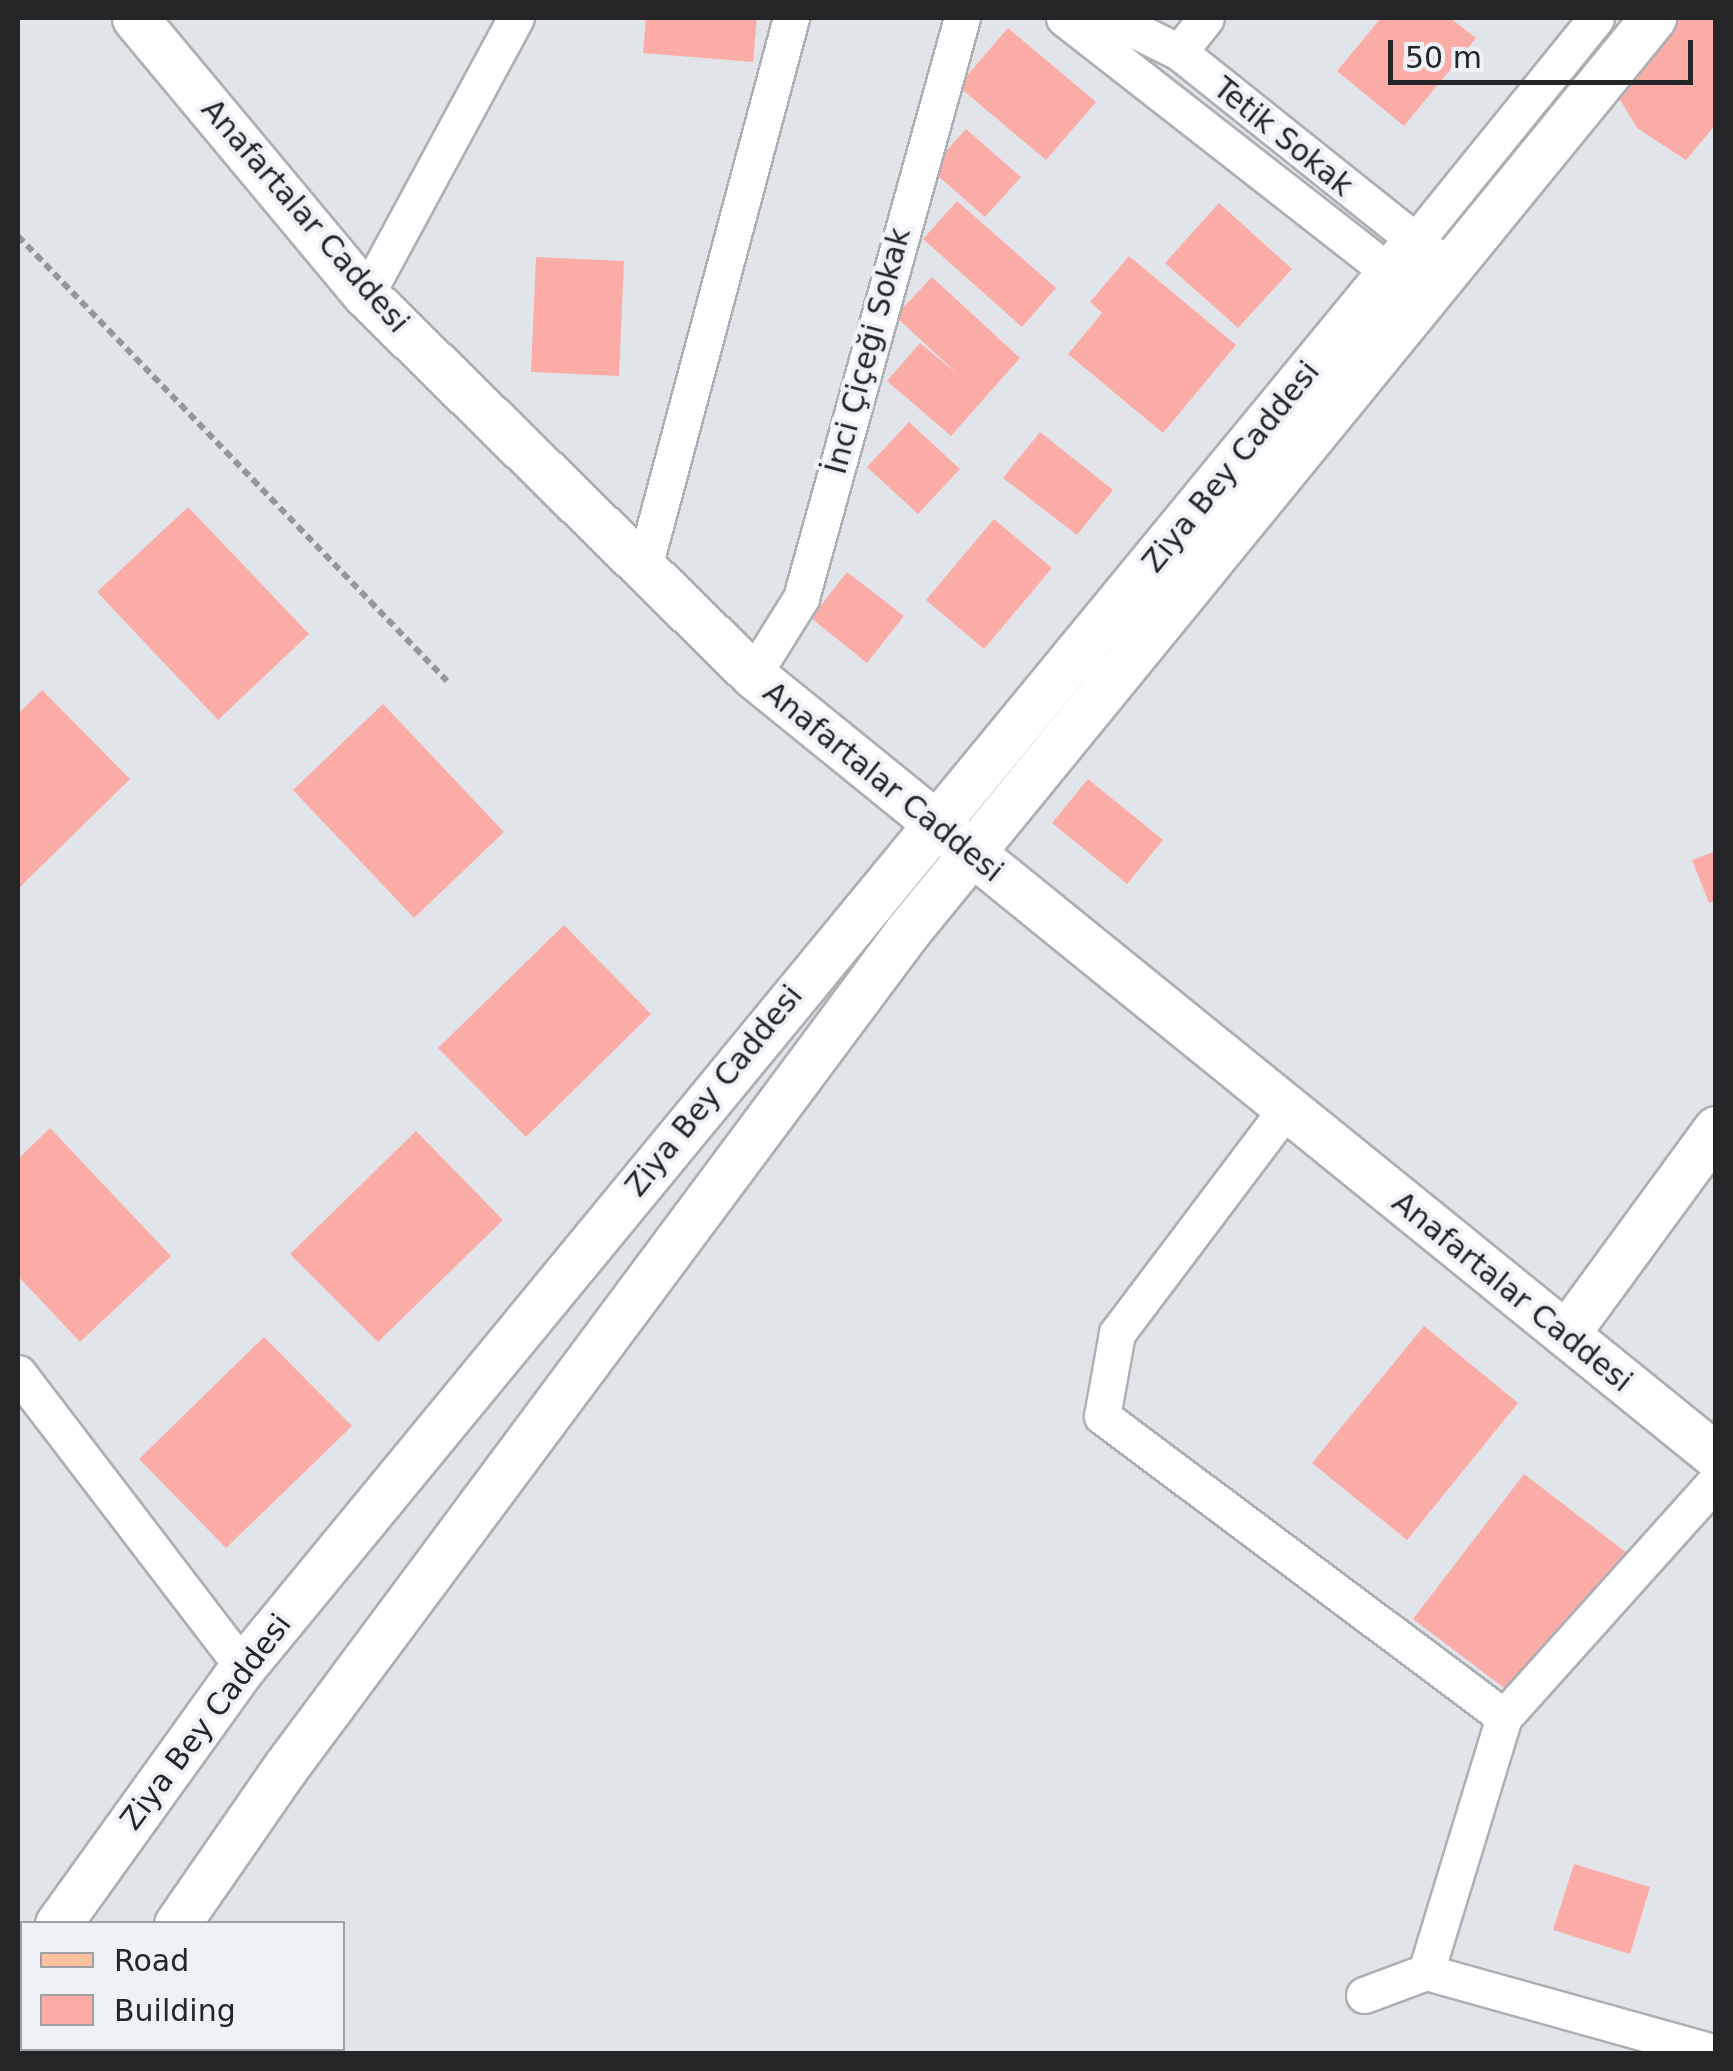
<!DOCTYPE html>
<meta charset="utf-8">
<style>
body{margin:0}
#map{position:relative;width:1733px;height:2071px;overflow:hidden;background:#e1e5e9;font-family:"DejaVu Sans",sans-serif}
div>[style]{position:absolute}
[style*='--x']{left:calc(var(--x)*1px);top:calc(var(--y)*1px);width:calc(var(--w)*1px);rotate:calc(var(--a)*1deg)}
.building>*{inset:0;background:#fcaca7}
.path>*{height:6px;margin-top:-3px;transform-origin:0;background:repeating-linear-gradient(90deg,#94979a 0 8px,transparent 0 13px)}
.roads{filter:drop-shadow(2px 0 #acb0b4) drop-shadow(-2px 0 #acb0b4) drop-shadow(0 2px #acb0b4) drop-shadow(0 -2px #acb0b4)}
.minor>*{height:35px;margin:-17.5px;padding:0 17.5px;transform-origin:17.5px;border-radius:17.5px;background:#fff}
.tertiary>*{height:45px;margin:-22.5px;padding:0 22.5px;transform-origin:22.5px;border-radius:22.5px;background:#fff}
.primary>*{height:55px;margin:-27.5px;padding:0 27.5px;transform-origin:27.5px;border-radius:27.5px;background:#fdc1a0}
span{translate:-50% -50%;white-space:nowrap;text-align:center;line-height:1.15;-webkit-text-stroke:8px #eef2f7;paint-order:stroke}
.street-label{font-size:30px;color:#242527}
.frame{position:absolute;inset:0;border:20px solid #242527;pointer-events:none}
.legend{position:absolute;left:20px;top:1921px;width:325px;height:130px;box-sizing:border-box;background:#eef2f7;border:2px solid #9da0a4;margin:0;padding:12px 18px;list-style:none;font-size:30px;color:#242527}
.legend li{display:flex;align-items:center;gap:20px;height:50px}
.legend b{width:50px;border:2px solid #9da0a4}
.scale{position:absolute;left:1388px;top:40px;width:305px;height:45px;box-sizing:border-box;border:5px solid #242527;border-top:0;padding-left:12px;font-size:30px;line-height:35px;white-space:nowrap;color:#242527;-webkit-text-stroke:8px #eef2f7;paint-order:stroke}
</style>
<div id="map">
<div class="building">
<div style="clip-path:polygon(646px 18px,757px 18px,753px 62px,643px 53px)"></div>
<div style="clip-path:polygon(1381px 18px,1450px 18px,1476px 38px,1404px 126px,1337px 71px)"></div>
<div style="clip-path:polygon(1663px 18px,1716px 18px,1716px 124px,1686px 160px,1637px 128px,1610px 83px)"></div>
<div style="clip-path:polygon(1008px 28px,1096px 102px,1046px 160px,958px 86px)"></div>
<div style="clip-path:polygon(966px 129px,1021px 177px,985px 217px,930px 169px)"></div>
<div style="clip-path:polygon(957px 201px,1056px 288px,1022px 327px,923px 239px)"></div>
<div style="clip-path:polygon(1219px 203px,1292px 269px,1238px 328px,1165px 263px)"></div>
<div style="clip-path:polygon(1129px 256px,1236px 345px,1163px 433px,1068px 354px,1102px 313px,1090px 302px)"></div>
<div style="clip-path:polygon(536px 257px,624px 261px,619px 376px,531px 372px)"></div>
<div style="clip-path:polygon(932px 277px,1020px 358px,951px 436px,887px 381px,920px 343px,960px 376px,895px 316px)"></div>
<div style="clip-path:polygon(909px 422px,960px 469px,918px 514px,867px 467px)"></div>
<div style="clip-path:polygon(1040px 432px,1113px 490px,1077px 535px,1003px 478px)"></div>
<div style="clip-path:polygon(188px 507px,309px 634px,218px 720px,97px 592px)"></div>
<div style="clip-path:polygon(994px 519px,1052px 568px,984px 649px,926px 600px)"></div>
<div style="clip-path:polygon(847px 572px,904px 616px,867px 663px,811px 618px)"></div>
<div style="clip-path:polygon(42px 690px,130px 779px,18px 889px,18px 714px)"></div>
<div style="clip-path:polygon(383px 704px,504px 832px,414px 918px,293px 790px)"></div>
<div style="clip-path:polygon(1088px 779px,1163px 840px,1127px 884px,1052px 823px)"></div>
<div style="clip-path:polygon(1716px 851px,1716px 900px,1709px 903px,1692px 860px)"></div>
<div style="clip-path:polygon(564px 925px,651px 1014px,526px 1137px,438px 1048px)"></div>
<div style="clip-path:polygon(50px 1128px,171px 1256px,80px 1342px,18px 1276px,18px 1159px)"></div>
<div style="clip-path:polygon(416px 1131px,503px 1220px,378px 1342px,290px 1254px)"></div>
<div style="clip-path:polygon(1424px 1326px,1518px 1403px,1407px 1540px,1312px 1463px)"></div>
<div style="clip-path:polygon(264px 1337px,352px 1426px,226px 1548px,139px 1459px)"></div>
<div style="clip-path:polygon(1524px 1474px,1627px 1553px,1516px 1697px,1413px 1619px)"></div>
<div style="clip-path:polygon(1574px 1864px,1650px 1887px,1630px 1954px,1553px 1930px)"></div>
</div>
<div class="path">
<div style="--x:18;--y:236;--w:618;--a:46.05"></div>
</div>
<div class="roads">
<div class="minor">
<div style="--x:1064;--y:18;--w:438;--a:38"></div>
<div style="--x:1110;--y:18;--w:77;--a:26.2"></div>
<div style="--x:1179;--y:52;--w:325;--a:38.6"></div>
<div style="--x:1179;--y:52;--w:43;--a:-51.5"></div>
<div style="--x:1414;--y:243;--w:289;--a:-51"></div>
<div style="--x:366;--y:295;--w:315;--a:-61.6"></div>
<div style="--x:644;--y:567;--w:568;--a:-75.01"></div>
<div style="--x:753;--y:675;--w:91;--a:-58.1"></div>
<div style="--x:801;--y:598;--w:602;--a:-74.49"></div>
<div style="--x:1286;--y:1109;--w:281;--a:127"></div>
<div style="--x:1117;--y:1333;--w:84;--a:100.2"></div>
<div style="--x:1102;--y:1416;--w:502;--a:36.82"></div>
<div style="--x:18;--y:1373;--w:370;--a:52.6"></div>
<div style="--x:1426;--y:1972;--w:267;--a:-73"></div>
<div style="--x:1504;--y:1717;--w:317;--a:-48.1"></div>
<div style="--x:1364;--y:1995;--w:66;--a:-20.4"></div>
<div style="--x:1426;--y:1972;--w:301;--a:15.6"></div>
</div>
<div class="tertiary">
<div style="--x:135;--y:18;--w:361;--a:50.2"></div>
<div style="--x:366;--y:295;--w:542;--a:44.48"></div>
<div style="--x:753;--y:675;--w:1240;--a:39.04"></div>
<div style="--x:1566;--y:1334;--w:254;--a:-53.8"></div>
<div style="--x:58;--y:1924;--w:317;--a:-54.3"></div>
<div style="--x:243;--y:1667;--w:1844;--a:-50.57"></div>
<div style="--x:177;--y:1924;--w:190;--a:-55.3"></div>
<div style="--x:285;--y:1768;--w:1042;--a:-53.35"></div>
<div style="--x:907;--y:932;--w:1180;--a:-50.78"></div>
</div>
<div class="primary">
<div style="--x:18;--y:1972;--w:4;--a:27"></div>
<div style="--x:232;--y:2048;--w:17;--a:21"></div>
<div style="--x:18;--y:2051;--w:7;--a:27"></div>
</div>
</div>
<div class="street-label">
<span style="left:1283px;top:137px;rotate:39deg">Tetik Sokak</span>
<span style="left:305px;top:216px;rotate:49deg">Anafartalar Caddesi</span>
<span style="left:868px;top:351px;rotate:-75deg">İnci Çiçeği Sokak</span>
<span style="left:1231px;top:467px;rotate:-51deg">Ziya Bey Caddesi</span>
<span style="left:883px;top:782px;rotate:39deg">Anafartalar Caddesi</span>
<span style="left:714px;top:1091px;rotate:-51deg">Ziya Bey Caddesi</span>
<span style="left:1512px;top:1292px;rotate:39deg">Anafartalar Caddesi</span>
<span style="left:206px;top:1722px;rotate:-53deg">Ziya Bey Caddesi</span>
</div>
<div class="frame"></div>
<ul class="legend">
<li><b style="height:12px;background:#fdc1a0"></b>Road</li>
<li><b style="height:28px;background:#fcaca7"></b>Building</li>
</ul>
<div class="scale">50 m</div>
</div>
